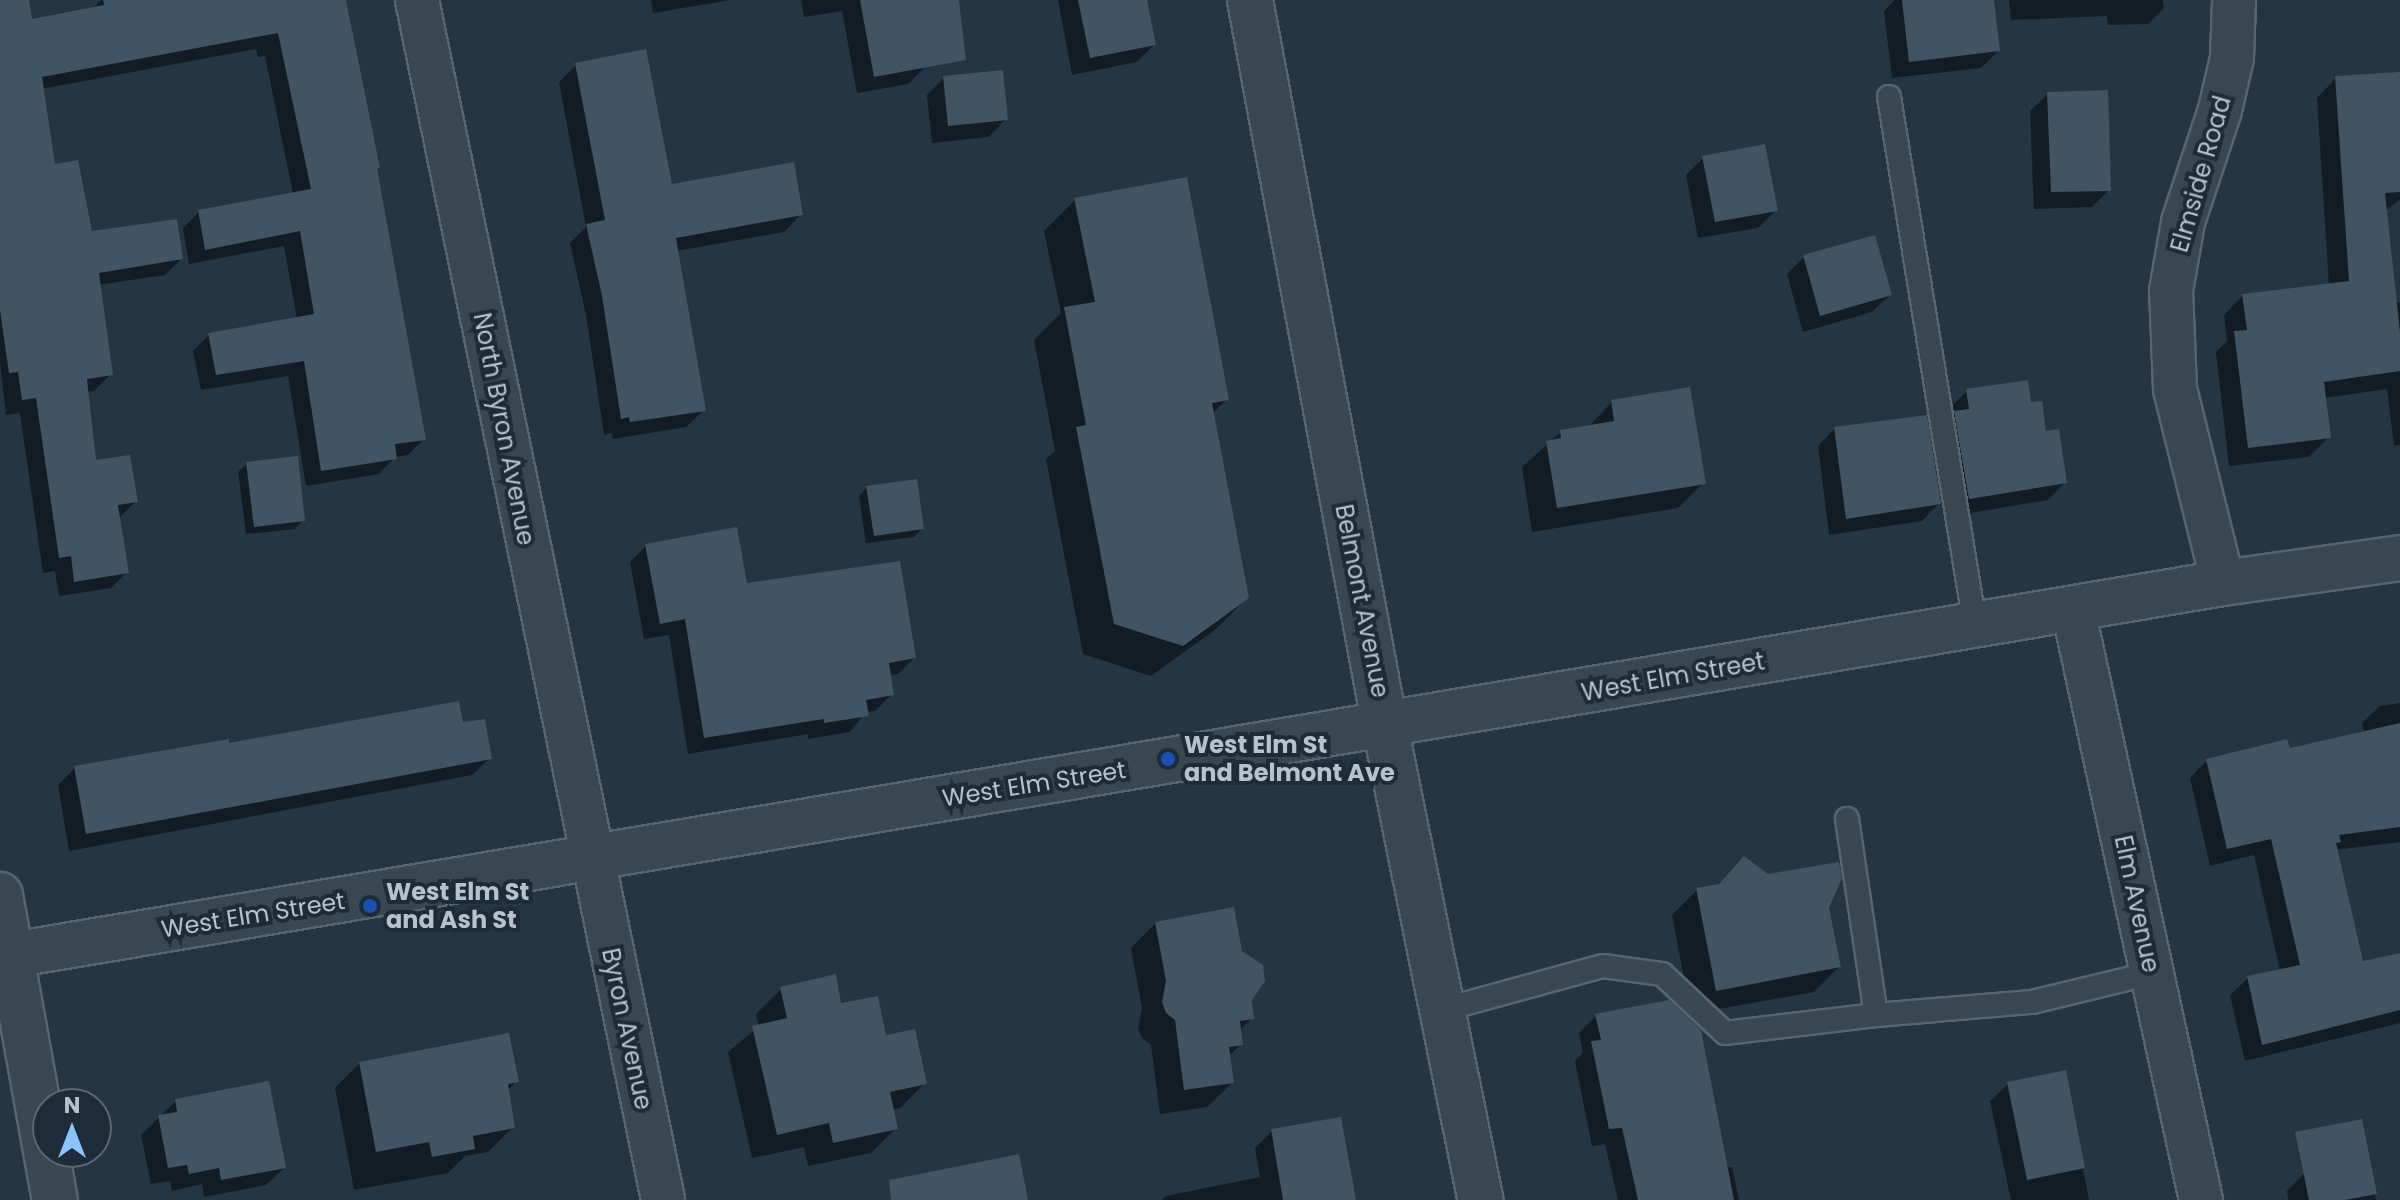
<!DOCTYPE html>
<style>
body{margin:0}
#map{position:relative;width:2400px;height:1200px;overflow:hidden;background:#243544;font-family:Poppins,sans-serif}
div>[style]{position:absolute}
[style*='--x']{left:calc(var(--x)*1px);top:calc(var(--y)*1px);width:calc(var(--w)*1px);rotate:calc(var(--a)*1deg)}
.shadow>*{inset:0;background:#0007}
.building>*{inset:0;background:#405463}
.roads{filter:drop-shadow(2px 0 #576571) drop-shadow(-2px 0 #576571) drop-shadow(0 2px #576571) drop-shadow(0 -2px #576571)}
.service>*{height:22px;margin:-11px;padding:0 11px;transform-origin:11px;border-radius:11px;background:#394753}
.minor>*{height:42px;margin:-21px;padding:0 21px;transform-origin:21px;border-radius:21px;background:#394753}
.tertiary>*{height:44px;margin:-22px;padding:0 22px;transform-origin:22px;border-radius:22px;background:#394753}
.dots>*{width:22px;height:22px;translate:-50% -50%;box-sizing:border-box;border:4px solid #1e2c39;border-radius:50%}
span{translate:-50% -50%;white-space:nowrap;text-align:center;line-height:1.15;-webkit-text-stroke:8px #1e2c39;paint-order:stroke}
.street-label{font-size:24px;color:#b6c2cd}
.poi-label{font-size:24px;color:#b6c2cd;font-weight:700}
.left{translate:0 -50%;text-align:left}
.north{position:absolute;left:32px;top:1088px;width:80px;height:80px;box-sizing:border-box;background:#1e2c39;border:2px solid #5b6874;border-radius:50%;rotate:0deg;font-size:22px;font-weight:700;line-height:32px;text-align:center;color:#b6c2cd}
.north::after{content:'';display:block;margin:auto;width:28px;height:36px;background:#89c4ff;clip-path:polygon(50% 0,100% 100%,50% 72%,0 100%)}
</style>
<div id="map">
<div class="shadow">
<div style="clip-path:polygon(101px 0,346px 0,424px 439px,408px 455px,395px 457px,379px 474px,306px 486px,288px 376px,201px 390px,193px 351px,209px 335px,297px 319px,284px 246px,189px 264px,183px 228px,199px 212px,293px 194px,265px 56px,258px 57px,256px 49px,41px 89px,54px 166px,90px 233px,181px 259px,165px 275px,98px 285px,110px 375px,94px 391px,86px 392px,94px 462px,136px 501px,118px 519px,127px 572px,111px 588px,59px 596px,55px 571px,43px 573px,20px 413px,6px 415px,0 363px,0 27px,92px 10px)"></div>
<div style="clip-path:polygon(651px 0,731px 0,653px 13px)"></div>
<div style="clip-path:polygon(801px 0,913px 0,925px 67px,908px 84px,857px 93px,842px 11px,804px 17px)"></div>
<div style="clip-path:polygon(1058px 0,1146px 0,1154px 45px,1137px 62px,1072px 75px)"></div>
<div style="clip-path:polygon(1895px 0,1992px 0,1998px 51px,1981px 68px,1892px 78px,1884px 11px)"></div>
<div style="clip-path:polygon(2009px 0,2163px 0,2164px 8px,2148px 24px,2108px 25px,2107px 16px,2011px 20px)"></div>
<div style="clip-path:polygon(576px 65px,670px 186px,801px 214px,784px 232px,676px 251px,704px 410px,686px 427px,613px 439px,612px 433px,604px 435px,586px 315px,570px 243px,586px 227px,559px 82px)"></div>
<div style="clip-path:polygon(2400px 74px,2400px 200px,2385px 211px,2395px 303px,2400px 302px,2400px 445px,2394px 446px,2387px 389px,2324px 398px,2329px 437px,2309px 457px,2229px 466px,2216px 352px,2227px 341px,2224px 315px,2243px 295px,2329px 286px,2317px 98px,2336px 78px)"></div>
<div style="clip-path:polygon(944px 78px,1006px 119px,989px 137px,932px 143px,927px 95px)"></div>
<div style="clip-path:polygon(2048px 94px,2109px 190px,2092px 207px,2034px 209px,2030px 111px)"></div>
<div style="clip-path:polygon(1703px 158px,1776px 210px,1758px 228px,1698px 238px,1686px 175px)"></div>
<div style="clip-path:polygon(1075px 200px,1227px 399px,1212px 414px,1247px 598px,1216px 629px,1151px 676px,1083px 654px,1046px 459px,1055px 451px,1034px 340px,1061px 313px,1044px 231px)"></div>
<div style="clip-path:polygon(1804px 257px,1890px 295px,1872px 312px,1803px 332px,1787px 274px)"></div>
<div style="clip-path:polygon(1967px 391px,2029px 404px,2065px 482px,2048px 500px,1952px 516px,1950px 408px)"></div>
<div style="clip-path:polygon(1612px 402px,1703px 483px,1678px 508px,1532px 532px,1522px 467px,1561px 432px,1587px 428px)"></div>
<div style="clip-path:polygon(1835px 428px,1939px 503px,1922px 521px,1829px 535px,1818px 446px)"></div>
<div style="clip-path:polygon(247px 464px,303px 520px,295px 529px,246px 534px,238px 472px)"></div>
<div style="clip-path:polygon(867px 487px,922px 528px,914px 537px,866px 543px,859px 496px)"></div>
<div style="clip-path:polygon(646px 546px,746px 585px,914px 658px,898px 674px,889px 675px,892px 694px,875px 711px,866px 712px,850px 732px,808px 739px,808px 734px,688px 754px,669px 635px,644px 639px,630px 562px)"></div>
<div style="clip-path:polygon(2400px 703px,2400px 842px,2335px 850px,2362px 963px,2400px 955px,2400px 1023px,2245px 1061px,2230px 995px,2248px 978px,2280px 971px,2254px 855px,2210px 866px,2190px 778px,2207px 760px,2288px 750px,2364px 734px,2362px 723px,2380px 706px)"></div>
<div style="clip-path:polygon(461px 725px,490px 758px,472px 775px,69px 851px,58px 785px,75px 768px,228px 745px)"></div>
<div style="clip-path:polygon(1744px 859px,1767px 877px,1827px 908px,1839px 967px,1814px 992px,1691px 1014px,1672px 915px,1697px 890px,1716px 887px)"></div>
<div style="clip-path:polygon(1156px 923px,1240px 952px,1251px 1019px,1239px 1031px,1241px 1044px,1228px 1057px,1232px 1083px,1207px 1107px,1160px 1114px,1151px 1045px,1142px 1038px,1138px 1028px,1142px 1008px,1131px 948px)"></div>
<div style="clip-path:polygon(781px 989px,840px 1006px,885px 1038px,925px 1083px,900px 1108px,892px 1110px,896px 1128px,871px 1153px,808px 1166px,804px 1147px,752px 1158px,728px 1052px,759px 1026px,756px 1014px)"></div>
<div style="clip-path:polygon(1596px 1016px,1726px 1168px,1732px 1167px,1739px 1200px,1618px 1200px,1605px 1144px,1592px 1146px,1575px 1061px,1583px 1053px,1579px 1033px)"></div>
<div style="clip-path:polygon(360px 1063px,516px 1081px,507px 1091px,513px 1127px,488px 1152px,465px 1156px,448px 1173px,354px 1190px,335px 1088px)"></div>
<div style="clip-path:polygon(2064px 1073px,2089px 1200px,2011px 1200px,1990px 1101px,2008px 1084px)"></div>
<div style="clip-path:polygon(176px 1101px,284px 1168px,266px 1185px,204px 1197px,202px 1184px,172px 1191px,170px 1181px,151px 1184px,141px 1135px)"></div>
<div style="clip-path:polygon(1272px 1131px,1354px 1200px,1162px 1200px,1166px 1196px,1260px 1177px,1255px 1148px)"></div>
<div style="clip-path:polygon(2368px 1161px,2376px 1200px,2288px 1200px,2287px 1191px,2304px 1174px)"></div>
</div>
<div class="building">
<div style="clip-path:polygon(0 0,29px 0,32px 19px,104px 5px,103px 0,346px 0,380px 168px,377px 168px,426px 440px,395px 444px,397px 459px,321px 471px,304px 361px,216px 375px,208px 333px,314px 314px,300px 231px,205px 250px,198px 210px,311px 189px,278px 33px,42px 77px,55px 164px,78px 160px,92px 231px,177px 219px,183px 259px,99px 273px,113px 375px,87px 379px,96px 460px,130px 455px,138px 502px,118px 505px,129px 573px,74px 582px,71px 556px,59px 558px,36px 398px,22px 400px,18px 372px,9px 373px,0 310px)"></div>
<div style="clip-path:polygon(860px 0,959px 0,966px 60px,874px 77px)"></div>
<div style="clip-path:polygon(1078px 0,1147px 0,1156px 45px,1090px 58px)"></div>
<div style="clip-path:polygon(1902px 0,1994px 0,2000px 51px,1909px 62px)"></div>
<div style="clip-path:polygon(646px 49px,672px 184px,794px 162px,803px 215px,676px 238px,706px 411px,630px 422px,629px 417px,621px 419px,602px 296px,586px 224px,605px 220px,575px 63px)"></div>
<div style="clip-path:polygon(1003px 70px,1008px 120px,948px 126px,943px 76px)"></div>
<div style="clip-path:polygon(2400px 72px,2400px 192px,2385px 193px,2400px 332px,2400px 371px,2324px 382px,2331px 438px,2248px 448px,2234px 331px,2247px 330px,2242px 294px,2349px 281px,2335px 76px)"></div>
<div style="clip-path:polygon(2108px 90px,2111px 191px,2051px 192px,2047px 92px)"></div>
<div style="clip-path:polygon(1765px 144px,1778px 211px,1715px 222px,1702px 156px)"></div>
<div style="clip-path:polygon(1187px 177px,1229px 400px,1212px 403px,1249px 598px,1183px 646px,1114px 624px,1076px 427px,1086px 425px,1064px 307px,1095px 302px,1074px 198px)"></div>
<div style="clip-path:polygon(1875px 235px,1892px 295px,1820px 316px,1803px 255px)"></div>
<div style="clip-path:polygon(2028px 380px,2031px 402px,2042px 401px,2046px 431px,2059px 429px,2067px 483px,1969px 499px,1954px 411px,1969px 409px,1966px 389px)"></div>
<div style="clip-path:polygon(1690px 387px,1706px 484px,1557px 508px,1546px 441px,1561px 438px,1560px 430px,1614px 421px,1611px 400px)"></div>
<div style="clip-path:polygon(1927px 415px,1941px 504px,1846px 519px,1834px 427px)"></div>
<div style="clip-path:polygon(298px 456px,305px 521px,254px 527px,246px 462px)"></div>
<div style="clip-path:polygon(917px 479px,924px 529px,874px 536px,866px 486px)"></div>
<div style="clip-path:polygon(737px 527px,747px 583px,900px 561px,916px 658px,889px 663px,894px 695px,866px 700px,869px 716px,824px 723px,824px 719px,704px 738px,685px 619px,660px 624px,645px 544px)"></div>
<div style="clip-path:polygon(459px 701px,463px 722px,485px 719px,492px 759px,86px 834px,74px 766px,229px 739px,229px 743px)"></div>
<div style="clip-path:polygon(2400px 723px,2400px 827px,2339px 835px,2341px 842px,2336px 843px,2363px 961px,2400px 953px,2400px 1010px,2262px 1045px,2247px 976px,2300px 965px,2271px 839px,2227px 849px,2206px 759px,2287px 739px,2290px 748px)"></div>
<div style="clip-path:polygon(1744px 856px,1768px 874px,1839px 862px,1842px 878px,1829px 908px,1841px 967px,1716px 991px,1696px 888px,1719px 884px)"></div>
<div style="clip-path:polygon(1234px 907px,1242px 951px,1263px 965px,1265px 981px,1252px 1000px,1254px 1019px,1240px 1021px,1243px 1045px,1229px 1047px,1234px 1083px,1184px 1090px,1175px 1020px,1166px 1013px,1162px 1002px,1166px 981px,1155px 922px)"></div>
<div style="clip-path:polygon(836px 974px,841px 1003px,878px 996px,886px 1035px,915px 1029px,927px 1084px,890px 1092px,898px 1129px,833px 1143px,829px 1123px,777px 1135px,752px 1026px,787px 1018px,780px 987px)"></div>
<div style="clip-path:polygon(1669px 1000px,1701px 1030px,1734px 1200px,1638px 1200px,1622px 1128px,1609px 1129px,1591px 1041px,1601px 1040px,1595px 1014px)"></div>
<div style="clip-path:polygon(509px 1033px,519px 1082px,508px 1084px,515px 1128px,473px 1136px,475px 1149px,432px 1157px,429px 1142px,376px 1152px,359px 1062px)"></div>
<div style="clip-path:polygon(2066px 1070px,2085px 1168px,2027px 1180px,2007px 1082px)"></div>
<div style="clip-path:polygon(269px 1081px,286px 1168px,221px 1180px,219px 1168px,189px 1174px,187px 1165px,168px 1168px,158px 1115px,177px 1112px,175px 1099px)"></div>
<div style="clip-path:polygon(1341px 1117px,1356px 1200px,1283px 1200px,1271px 1129px)"></div>
<div style="clip-path:polygon(2362px 1119px,2377px 1194px,2345px 1200px,2309px 1200px,2295px 1132px)"></div>
<div style="clip-path:polygon(1019px 1154px,1028px 1200px,891px 1200px,889px 1180px)"></div>
</div>
<div class="roads">
<div class="service">
<div style="--x:1889;--y:97;--w:535;--a:80.75"></div>
<div style="--x:1847;--y:819;--w:198;--a:81.6"></div>
<div style="--x:1442;--y:1010;--w:167;--a:-15.3"></div>
<div style="--x:1603;--y:966;--w:60;--a:7.7"></div>
<div style="--x:1662;--y:974;--w:86;--a:43.1"></div>
<div style="--x:1725;--y:1033;--w:152;--a:-6.8"></div>
<div style="--x:1876;--y:1015;--w:157;--a:-4.8"></div>
<div style="--x:2032;--y:1002;--w:123;--a:-13.6"></div>
</div>
<div class="minor">
<div style="--x:417;--y:0;--w:1225;--a:78.41"></div>
<div style="--x:2223;--y:583;--w:200;--a:-103.9"></div>
<div style="--x:2175;--y:389;--w:98;--a:-92.3"></div>
<div style="--x:2171;--y:291;--w:70;--a:-80.1"></div>
<div style="--x:2183;--y:222;--w:118;--a:-71.7"></div>
<div style="--x:2220;--y:110;--w:53;--a:-77"></div>
<div style="--x:2232;--y:58;--w:58;--a:-88"></div>
<div style="--x:2073;--y:609;--w:605;--a:77.78"></div>
</div>
<div class="tertiary">
<div style="--x:1250;--y:0;--w:738;--a:79.47"></div>
<div style="--x:1385;--y:726;--w:484;--a:78.6"></div>
<div style="--x:0;--y:895;--w:310;--a:79.8"></div>
<div style="--x:0;--y:957;--w:2254;--a:-9.55"></div>
<div style="--x:2223;--y:583;--w:179;--a:-8"></div>
</div>
</div>
<div class="dots">
<div style="left:1168px;top:759px;background:#1a4fb4"></div>
<div style="left:370px;top:906px;background:#1a4fb4"></div>
</div>
<div class="street-label">
<span style="left:2201px;top:174px;rotate:-74deg">Elmside Road</span>
<span style="left:504px;top:429px;rotate:79deg">North Byron Avenue</span>
<span style="left:1362px;top:601px;rotate:79deg">Belmont Avenue</span>
<span style="left:1673px;top:677px;rotate:-10deg">West Elm Street</span>
<span style="left:1034px;top:784px;rotate:-9deg">West Elm Street</span>
<span style="left:2137px;top:904px;rotate:78deg">Elm Avenue</span>
<span style="left:253px;top:915px;rotate:-9deg">West Elm Street</span>
<span style="left:627px;top:1029px;rotate:78deg">Byron Avenue</span>
</div>
<div class="poi-label">
<span class="left" style="left:1184px;top:759px">West Elm St<br>and Belmont Ave</span>
<span class="left" style="left:386px;top:906px">West Elm St<br>and Ash St</span>
</div>
<div class="north">N</div>
</div>
